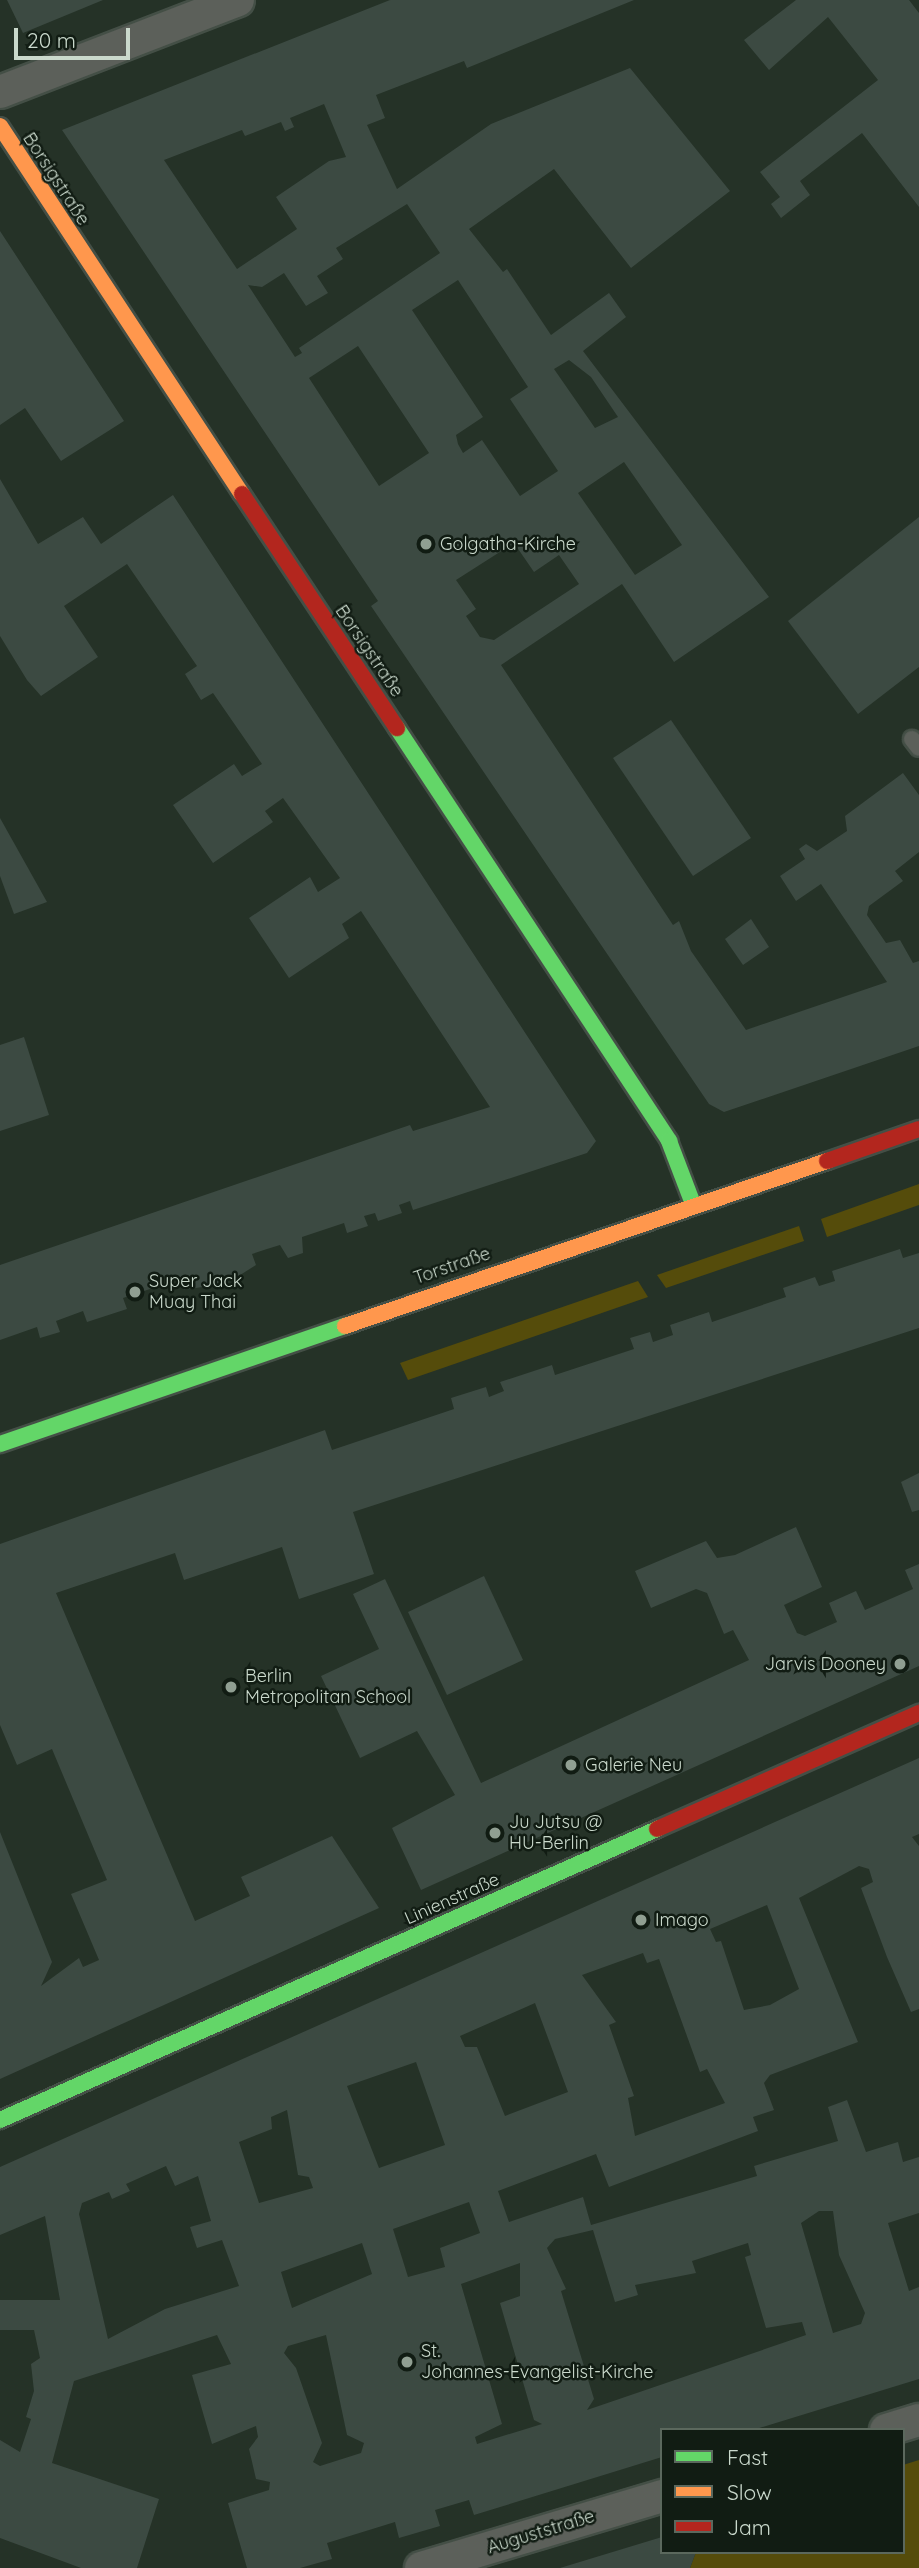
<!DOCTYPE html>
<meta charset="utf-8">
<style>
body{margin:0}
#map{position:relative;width:919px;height:2568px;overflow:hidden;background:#253227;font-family:Quicksand,sans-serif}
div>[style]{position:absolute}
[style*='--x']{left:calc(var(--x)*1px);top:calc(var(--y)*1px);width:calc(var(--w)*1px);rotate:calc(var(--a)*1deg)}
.green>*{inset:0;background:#554c0b}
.building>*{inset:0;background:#3c4a42}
.roads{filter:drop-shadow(2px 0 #444f46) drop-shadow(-2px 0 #444f46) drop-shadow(0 2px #444f46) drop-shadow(0 -2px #444f46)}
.lane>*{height:16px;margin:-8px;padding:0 8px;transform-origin:8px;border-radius:8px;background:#5c605a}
.street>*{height:32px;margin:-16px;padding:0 16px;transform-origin:16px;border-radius:16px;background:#5c605a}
.fast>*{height:16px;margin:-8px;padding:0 8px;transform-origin:8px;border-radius:8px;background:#63d668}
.slow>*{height:16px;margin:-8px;padding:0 8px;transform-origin:8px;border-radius:8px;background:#ff974d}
.jam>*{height:16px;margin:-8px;padding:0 8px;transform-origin:8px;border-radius:8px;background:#b3261e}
.dots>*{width:19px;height:19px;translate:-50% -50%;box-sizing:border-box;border:4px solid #111c13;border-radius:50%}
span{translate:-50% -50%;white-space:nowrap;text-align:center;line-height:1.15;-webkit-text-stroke:5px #111c13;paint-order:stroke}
.street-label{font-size:18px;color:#cad9cc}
.poi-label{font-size:18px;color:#cad9cc}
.left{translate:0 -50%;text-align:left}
.right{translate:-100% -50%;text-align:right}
.legend{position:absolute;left:660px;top:2428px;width:245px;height:126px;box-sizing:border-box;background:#111c13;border:2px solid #5b685d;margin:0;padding:9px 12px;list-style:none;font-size:21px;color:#cad9cc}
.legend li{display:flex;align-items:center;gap:14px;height:35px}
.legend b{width:35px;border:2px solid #5b685d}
.scale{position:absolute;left:14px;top:28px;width:116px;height:32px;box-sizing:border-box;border:4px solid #cad9cc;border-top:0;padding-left:9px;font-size:21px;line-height:24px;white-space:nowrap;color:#cad9cc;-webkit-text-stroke:5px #111c13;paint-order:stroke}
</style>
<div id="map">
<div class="green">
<div style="clip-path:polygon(919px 1184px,919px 1205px,827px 1237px,821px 1219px)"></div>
<div style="clip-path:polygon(799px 1226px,804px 1241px,666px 1288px,657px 1275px)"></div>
<div style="clip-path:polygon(638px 1281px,648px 1297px,408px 1380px,400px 1363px)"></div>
<div style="clip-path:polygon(919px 2460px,919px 2568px,690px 2568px,696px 2552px,903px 2552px,903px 2465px)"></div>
</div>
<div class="building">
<div style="clip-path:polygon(7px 0,103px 0,23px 33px)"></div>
<div style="clip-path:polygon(evenodd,390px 0,634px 0,467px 68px,464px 61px,376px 95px,385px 118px,367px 125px,397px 189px,491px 124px,630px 68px,730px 191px,631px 268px,554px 169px,469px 229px,503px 272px,507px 269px,551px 335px,609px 293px,626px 317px,583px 351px,769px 597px,674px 662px,622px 584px,501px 665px,673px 925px,679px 921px,691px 951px,746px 1030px,887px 982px,821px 884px,796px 901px,780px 876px,805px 859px,799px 849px,806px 844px,817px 851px,847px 831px,845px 816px,903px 773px,919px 795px,919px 852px,895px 871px,903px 881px,869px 906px,867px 915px,886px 943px,900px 940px,913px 963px,919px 961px,919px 1046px,724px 1112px,709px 1104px,371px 606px,378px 601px,62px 130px,390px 0,324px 104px,346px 157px,329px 161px,276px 197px,297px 229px,237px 269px,164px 160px,242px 130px,245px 136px,281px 122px,285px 131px,294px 127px,290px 118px,324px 104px,390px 0,407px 204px,440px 253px,299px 348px,302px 353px,295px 357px,248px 285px,262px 287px,284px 273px,306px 306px,328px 293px,317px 276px,343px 259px,336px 248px,407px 204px,390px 0,458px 280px,528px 387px,510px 399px,558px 471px,520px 496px,482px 440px,463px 453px,458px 444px,456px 435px,483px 417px,412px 310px,458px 280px,390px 0,358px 346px,429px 453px,379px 486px,309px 378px,358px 346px,390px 0,569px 360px,591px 377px,618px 417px,595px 428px,554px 369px,569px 360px,390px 0,624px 462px,682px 545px,635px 575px,578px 493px,624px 462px,390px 0,514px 543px,534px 572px,559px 555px,579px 584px,494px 640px,480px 637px,466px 616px,476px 609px,456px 580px,514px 543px)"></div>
<div style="clip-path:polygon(796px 0,909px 0,919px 13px,919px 207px,862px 133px,800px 181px,810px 195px,781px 218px,771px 204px,780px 197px,760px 172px,878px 80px,828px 17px,769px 70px,744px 40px)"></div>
<div style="clip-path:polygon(0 231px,124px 421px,61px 461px,25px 408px,0 425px)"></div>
<div style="clip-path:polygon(0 479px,38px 544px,83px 517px,101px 544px,173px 495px,596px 1141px,587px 1153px,413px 1210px,410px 1201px,399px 1205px,402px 1213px,378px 1221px,375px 1213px,364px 1216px,368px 1226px,347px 1233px,344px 1223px,302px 1237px,303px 1253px,288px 1258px,280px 1245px,267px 1249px,252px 1254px,256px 1265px,237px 1277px,208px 1286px,184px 1290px,180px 1279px,123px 1298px,127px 1309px,87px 1322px,83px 1311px,56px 1321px,60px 1332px,40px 1338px,37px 1327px,0 1340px,0 1265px,410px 1125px,413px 1131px,490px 1107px,361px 911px,342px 924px,349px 938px,289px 978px,249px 918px,310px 877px,318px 892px,340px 878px,283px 798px,265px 811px,273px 822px,213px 863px,173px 805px,234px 764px,242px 776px,262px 764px,213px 693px,201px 700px,185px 674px,197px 666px,127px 564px,64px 606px,98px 657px,41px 696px,27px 680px,0 636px)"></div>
<div style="clip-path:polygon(919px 517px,919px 667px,858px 714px,788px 621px)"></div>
<div style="clip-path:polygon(671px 720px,751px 838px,693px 876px,613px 758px)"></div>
<div style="clip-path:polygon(0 818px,47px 902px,14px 914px,0 876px)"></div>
<div style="clip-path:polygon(751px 919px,769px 947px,743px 965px,725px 939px)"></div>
<div style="clip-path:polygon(24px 1037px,49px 1115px,0 1131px,0 1045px)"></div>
<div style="clip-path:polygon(900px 1249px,903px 1258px,919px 1253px,919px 1328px,353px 1512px,374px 1574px,299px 1599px,282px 1547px,184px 1580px,175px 1553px,56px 1593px,195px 1921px,250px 1896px,241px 1877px,332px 1836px,379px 1908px,0 2079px,0 1832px,52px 1962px,41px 1986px,79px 1958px,83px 1967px,99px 1960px,71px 1894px,107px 1880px,52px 1749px,17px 1765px,0 1725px,0 1544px,325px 1430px,332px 1450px,344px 1446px,454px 1409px,451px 1398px,486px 1387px,489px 1397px,504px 1391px,500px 1382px,552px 1365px,555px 1375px,634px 1349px,630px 1338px,650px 1332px,653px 1342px,673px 1335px,670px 1325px,709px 1312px,712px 1322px,786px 1297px,783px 1288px,815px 1277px,819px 1286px,835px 1281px,832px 1271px)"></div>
<div style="clip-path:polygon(919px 1473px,919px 1510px,912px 1512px,901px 1482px)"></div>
<div style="clip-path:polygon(796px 1527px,822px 1587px,784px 1605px,797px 1633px,805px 1636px,837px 1622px,829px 1603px,856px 1591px,865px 1610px,913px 1589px,905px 1570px,919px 1564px,919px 1666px,421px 1890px,392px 1828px,455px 1795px,417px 1731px,360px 1758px,321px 1676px,379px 1649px,353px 1594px,385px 1579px,481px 1783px,749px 1660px,733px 1630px,724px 1634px,707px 1593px,696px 1589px,651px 1608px,635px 1571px,706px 1541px,717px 1558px,735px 1555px)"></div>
<div style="clip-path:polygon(484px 1576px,523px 1660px,447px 1695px,408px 1612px)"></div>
<div style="clip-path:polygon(evenodd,919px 1758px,919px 1834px,912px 1837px,919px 1846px,919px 2009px,911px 2012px,887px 1957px,861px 1888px,873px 1882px,869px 1869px,859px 1866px,799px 1898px,858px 2042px,770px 2075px,764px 2083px,774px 2110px,753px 2117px,758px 2131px,609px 2187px,596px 2154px,498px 2191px,509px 2222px,583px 2197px,591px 2225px,757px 2176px,754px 2166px,838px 2141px,828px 2107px,847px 2100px,866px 2152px,898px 2142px,903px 2162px,919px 2157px,919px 2213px,888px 2223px,909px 2291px,919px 2287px,919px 2379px,753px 2430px,662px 2430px,662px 2457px,474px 2515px,469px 2500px,435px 2510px,440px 2526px,399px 2538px,395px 2522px,327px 2543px,332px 2559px,300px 2568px,247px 2568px,228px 2503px,269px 2490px,270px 2482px,256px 2479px,249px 2449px,258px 2437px,256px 2426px,212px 2444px,192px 2375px,231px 2364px,217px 2335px,74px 2381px,52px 2463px,159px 2499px,137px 2568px,81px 2568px,0 2538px,0 2440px,20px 2452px,31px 2419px,26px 2417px,34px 2391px,31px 2364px,40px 2358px,34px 2330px,0 2330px,0 2300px,60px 2300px,45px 2216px,0 2235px,0 2167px,919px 1758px,767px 1905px,799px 1989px,770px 2005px,744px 2010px,721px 1941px,716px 1942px,710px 1929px,767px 1905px,919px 1758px,643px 1953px,647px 1963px,659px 1959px,700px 2072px,707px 2069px,725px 2103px,635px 2136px,628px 2098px,634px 2096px,609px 2025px,616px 2022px,582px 1975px,643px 1953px,919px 1758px,535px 2003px,568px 2092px,505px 2116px,477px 2047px,465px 2047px,460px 2036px,535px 2003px,919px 1758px,416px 2062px,445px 2145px,379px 2168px,347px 2086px,416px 2062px,919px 1758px,287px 2110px,298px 2175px,309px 2177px,313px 2188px,259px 2203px,239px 2142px,272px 2129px,271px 2117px,287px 2110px,919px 1758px,166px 2166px,175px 2186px,198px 2176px,211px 2221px,190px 2227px,197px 2248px,222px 2240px,239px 2286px,165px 2309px,108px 2339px,79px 2214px,82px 2203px,109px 2192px,112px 2199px,130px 2191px,126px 2184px,166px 2166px,919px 1758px,469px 2202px,480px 2233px,440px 2248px,445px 2267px,408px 2277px,393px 2229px,469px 2202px,919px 1758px,819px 2211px,833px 2211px,839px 2255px,865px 2313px,861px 2324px,833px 2333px,801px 2223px,819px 2211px,919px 1758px,593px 2230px,615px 2302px,638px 2295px,635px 2285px,696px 2273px,692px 2261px,748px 2243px,751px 2255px,745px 2257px,766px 2328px,802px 2322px,806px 2335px,587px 2410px,594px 2399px,561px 2291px,566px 2289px,547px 2248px,555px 2239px,593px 2230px,919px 1758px,362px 2243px,372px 2274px,292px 2308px,281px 2272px,362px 2243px,919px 1758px,520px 2263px,520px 2296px,500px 2303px,534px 2420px,542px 2424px,477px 2444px,475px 2437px,502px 2424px,461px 2284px,520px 2263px,919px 1758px,326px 2335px,347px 2435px,364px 2443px,361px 2453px,320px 2466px,313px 2462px,322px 2443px,296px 2368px,284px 2353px,288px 2346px,326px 2335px)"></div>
<div style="clip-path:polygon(662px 2537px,662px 2552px,696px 2552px,690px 2568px,560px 2568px)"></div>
</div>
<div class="roads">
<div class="lane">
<div style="--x:912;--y:739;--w:11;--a:52"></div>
</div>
<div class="street">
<div style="--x:0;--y:92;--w:255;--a:-21.1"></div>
<div style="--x:886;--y:2430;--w:34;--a:-17"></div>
<div style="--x:421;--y:2568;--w:252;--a:-16.6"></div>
</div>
<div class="fast">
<div style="--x:397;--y:728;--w:495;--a:56.6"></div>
<div style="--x:669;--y:1141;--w:67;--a:69.1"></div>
<div style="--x:0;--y:1444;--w:365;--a:-18.9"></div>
<div style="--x:0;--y:2120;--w:719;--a:-23.89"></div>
</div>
<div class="slow">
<div style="--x:0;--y:126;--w:440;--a:56.7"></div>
<div style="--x:345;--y:1326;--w:509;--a:-18.9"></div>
</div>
<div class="jam">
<div style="--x:242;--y:494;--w:281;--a:56.5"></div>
<div style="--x:827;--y:1161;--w:97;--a:-19.2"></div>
<div style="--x:657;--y:1829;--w:287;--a:-23.9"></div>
</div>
</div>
<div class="dots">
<div style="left:426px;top:544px;background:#909f92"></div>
<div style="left:135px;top:1292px;background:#909f92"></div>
<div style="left:900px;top:1664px;background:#909f92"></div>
<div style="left:231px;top:1687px;background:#909f92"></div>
<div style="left:571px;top:1765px;background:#909f92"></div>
<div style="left:495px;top:1833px;background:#909f92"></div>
<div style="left:641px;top:1920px;background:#909f92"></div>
<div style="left:407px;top:2362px;background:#909f92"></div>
</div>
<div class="street-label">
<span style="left:56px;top:179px;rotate:57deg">Borsigstraße</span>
<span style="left:369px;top:651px;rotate:56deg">Borsigstraße</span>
<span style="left:452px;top:1266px;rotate:-19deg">Torstraße</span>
<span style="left:452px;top:1899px;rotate:-24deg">Linienstraße</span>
<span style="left:541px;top:2532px;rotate:-17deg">Auguststraße</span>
</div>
<div class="poi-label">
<span class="left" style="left:440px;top:544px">Golgatha-Kirche</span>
<span class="left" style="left:149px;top:1292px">Super Jack<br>Muay Thai</span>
<span class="right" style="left:886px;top:1664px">Jarvis Dooney</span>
<span class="left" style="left:245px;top:1687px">Berlin<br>Metropolitan School</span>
<span class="left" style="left:585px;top:1765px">Galerie Neu</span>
<span class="left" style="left:509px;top:1833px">Ju Jutsu @<br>HU-Berlin</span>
<span class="left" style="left:655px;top:1920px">Imago</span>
<span class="left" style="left:421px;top:2362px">St.<br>Johannes-Evangelist-Kirche</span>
</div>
<ul class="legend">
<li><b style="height:9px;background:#63d668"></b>Fast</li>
<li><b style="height:9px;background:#ff974d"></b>Slow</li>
<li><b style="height:9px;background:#b3261e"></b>Jam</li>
</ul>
<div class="scale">20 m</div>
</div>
